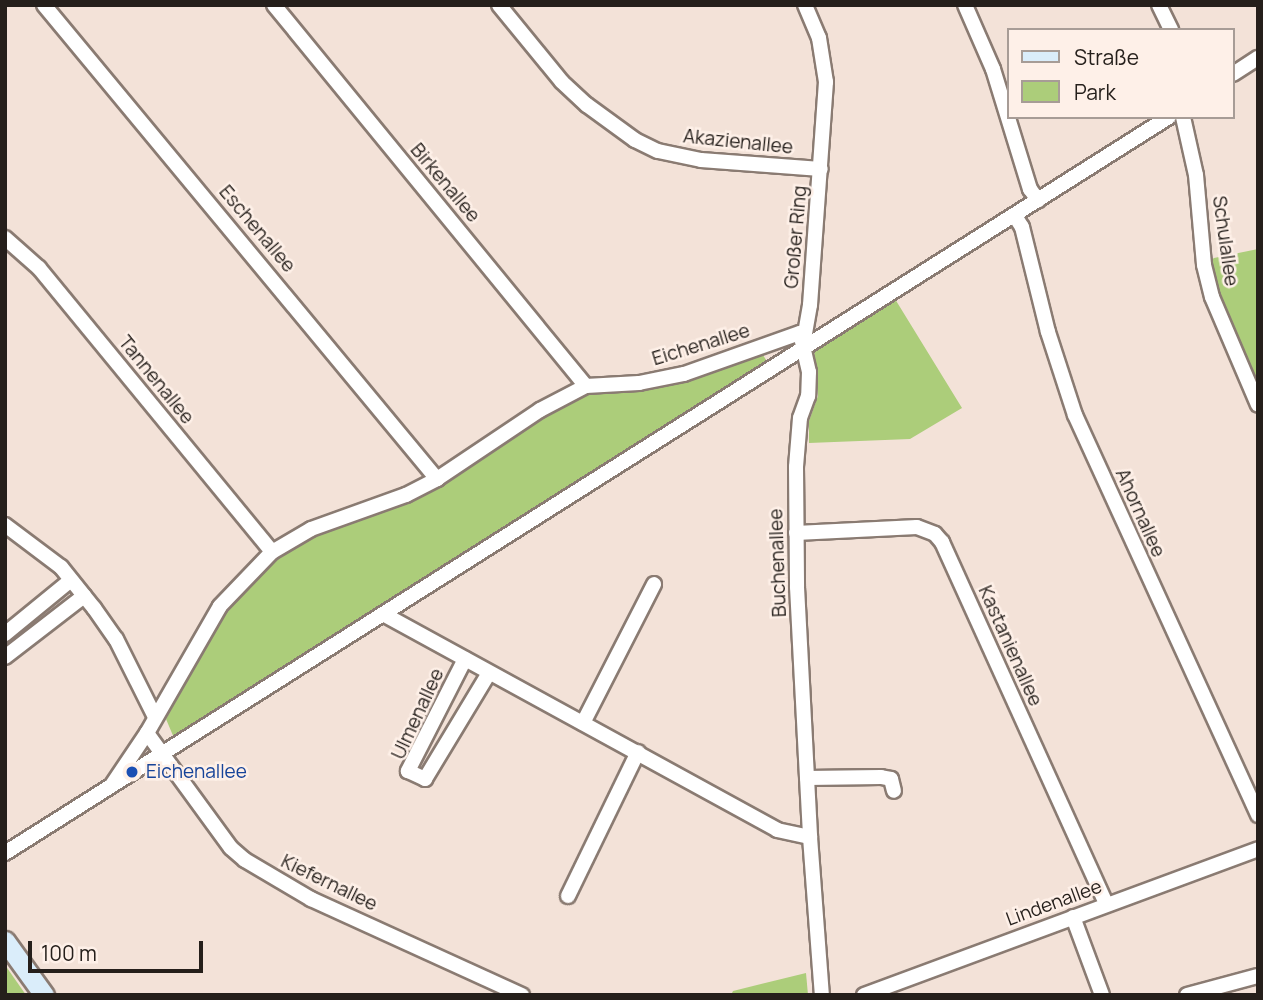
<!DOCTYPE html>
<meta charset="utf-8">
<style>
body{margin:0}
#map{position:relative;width:1263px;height:1000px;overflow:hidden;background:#f3e2d8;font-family:Manrope,sans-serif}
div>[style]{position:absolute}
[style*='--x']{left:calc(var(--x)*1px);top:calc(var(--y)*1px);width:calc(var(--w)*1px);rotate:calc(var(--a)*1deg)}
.green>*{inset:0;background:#accd7a}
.roads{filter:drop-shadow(2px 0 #8a7b72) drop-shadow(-2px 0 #8a7b72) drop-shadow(0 2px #8a7b72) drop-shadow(0 -2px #8a7b72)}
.street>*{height:14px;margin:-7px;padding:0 7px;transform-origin:7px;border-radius:7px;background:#fff}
.secondary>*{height:19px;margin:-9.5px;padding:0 9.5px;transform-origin:9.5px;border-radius:9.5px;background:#daedfa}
.dots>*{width:19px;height:19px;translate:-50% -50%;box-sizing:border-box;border:4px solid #fef0e8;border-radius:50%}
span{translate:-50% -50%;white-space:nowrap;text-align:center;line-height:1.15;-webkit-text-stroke:5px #fef0e8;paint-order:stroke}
.street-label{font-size:19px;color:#251f1b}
.transit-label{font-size:19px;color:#164399}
.left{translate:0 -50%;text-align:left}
.frame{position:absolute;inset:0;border:7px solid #251f1b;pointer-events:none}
.legend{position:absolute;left:1007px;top:28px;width:228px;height:91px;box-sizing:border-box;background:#fef0e8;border:2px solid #a79c96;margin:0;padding:9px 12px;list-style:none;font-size:21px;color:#251f1b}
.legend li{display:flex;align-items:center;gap:14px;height:35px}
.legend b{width:35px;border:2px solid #a79c96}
.scale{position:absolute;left:28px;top:941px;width:175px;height:32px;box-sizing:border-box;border:4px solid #251f1b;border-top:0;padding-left:9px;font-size:21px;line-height:24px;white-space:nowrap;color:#251f1b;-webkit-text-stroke:5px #fef0e8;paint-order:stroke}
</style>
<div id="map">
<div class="green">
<div style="clip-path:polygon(1258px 249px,1258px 405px,1204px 265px,1214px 258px)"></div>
<div style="clip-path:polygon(895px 299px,962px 408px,910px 439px,809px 443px,809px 421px,818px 396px,814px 351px)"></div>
<div style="clip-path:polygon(761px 352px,768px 363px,174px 738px,166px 719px,225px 612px,251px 581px,284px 553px,322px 532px,392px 507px,573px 398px)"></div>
<div style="clip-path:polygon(5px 965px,26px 995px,5px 995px)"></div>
<div style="clip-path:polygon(806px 973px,808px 995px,731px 995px,733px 991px)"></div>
</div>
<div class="roads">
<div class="street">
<div style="--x:44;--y:5;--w:616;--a:50.34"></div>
<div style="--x:274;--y:5;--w:492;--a:50.7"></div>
<div style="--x:499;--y:5;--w:99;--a:50.7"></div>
<div style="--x:562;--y:82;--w:34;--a:43"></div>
<div style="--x:587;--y:105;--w:59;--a:36.1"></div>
<div style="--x:635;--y:140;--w:25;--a:26"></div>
<div style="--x:658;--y:151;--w:44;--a:11.8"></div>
<div style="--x:701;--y:160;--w:120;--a:4.3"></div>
<div style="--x:965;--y:5;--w:70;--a:66.4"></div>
<div style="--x:993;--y:69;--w:126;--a:72.9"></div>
<div style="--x:1030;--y:189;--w:14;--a:54"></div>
<div style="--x:1159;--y:5;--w:28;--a:64"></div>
<div style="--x:1233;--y:74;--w:30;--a:-33"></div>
<div style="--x:1183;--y:117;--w:59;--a:77.4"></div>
<div style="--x:1196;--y:175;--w:90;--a:84.9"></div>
<div style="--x:1204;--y:265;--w:33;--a:76"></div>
<div style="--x:1212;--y:297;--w:117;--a:66.9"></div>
<div style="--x:1015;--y:216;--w:13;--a:58"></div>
<div style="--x:1022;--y:227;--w:108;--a:76.1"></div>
<div style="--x:1048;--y:332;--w:87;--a:72"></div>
<div style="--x:1075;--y:415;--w:440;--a:65.4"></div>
<div style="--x:5;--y:238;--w:45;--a:41.4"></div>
<div style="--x:39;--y:268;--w:367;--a:50.6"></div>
<div style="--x:803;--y:345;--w:41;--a:-80.1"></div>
<div style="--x:810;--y:305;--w:224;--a:-85.9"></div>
<div style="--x:826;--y:82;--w:45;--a:-99"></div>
<div style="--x:819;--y:38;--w:36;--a:-113"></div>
<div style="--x:5;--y:525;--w:70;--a:36.9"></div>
<div style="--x:61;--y:567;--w:53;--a:51.2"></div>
<div style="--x:94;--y:608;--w:38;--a:55"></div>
<div style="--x:116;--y:639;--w:87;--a:63.4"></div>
<div style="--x:796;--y:533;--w:121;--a:-2.8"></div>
<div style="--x:917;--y:527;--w:19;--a:21"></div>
<div style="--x:935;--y:534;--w:11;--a:49"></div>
<div style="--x:942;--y:542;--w:397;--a:65.6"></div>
<div style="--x:385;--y:615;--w:447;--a:28.7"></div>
<div style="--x:777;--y:830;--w:34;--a:12"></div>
<div style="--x:5;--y:634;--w:85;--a:-39.3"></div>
<div style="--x:5;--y:657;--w:100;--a:-37.7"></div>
<div style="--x:465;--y:659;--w:126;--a:117"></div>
<div style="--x:408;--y:771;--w:19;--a:25"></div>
<div style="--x:425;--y:779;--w:124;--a:-58.9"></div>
<div style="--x:583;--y:723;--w:156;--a:-62.9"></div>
<div style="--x:147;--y:733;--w:142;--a:53.9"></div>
<div style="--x:231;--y:848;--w:18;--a:41"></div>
<div style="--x:245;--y:860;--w:77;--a:30.6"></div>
<div style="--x:311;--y:899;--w:232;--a:24.5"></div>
<div style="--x:807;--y:778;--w:74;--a:-0.8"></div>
<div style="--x:881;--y:777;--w:10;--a:11"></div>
<div style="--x:891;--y:779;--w:12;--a:76"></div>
<div style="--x:112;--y:785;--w:63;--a:-56.1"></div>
<div style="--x:147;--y:733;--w:146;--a:-60.1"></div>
<div style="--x:220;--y:606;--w:75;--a:-46.1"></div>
<div style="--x:272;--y:552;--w:45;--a:-30.5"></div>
<div style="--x:311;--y:529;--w:101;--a:-19.7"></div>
<div style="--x:406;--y:495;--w:35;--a:-27"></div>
<div style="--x:437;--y:479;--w:124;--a:-33.8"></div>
<div style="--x:540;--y:410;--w:52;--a:-27.6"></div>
<div style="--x:586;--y:386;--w:53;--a:-3.2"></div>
<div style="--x:639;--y:383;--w:46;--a:-11.3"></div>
<div style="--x:684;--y:374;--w:123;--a:-19.5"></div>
<div style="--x:800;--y:333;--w:40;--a:77"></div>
<div style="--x:809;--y:372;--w:24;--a:92"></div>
<div style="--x:808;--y:396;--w:23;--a:110"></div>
<div style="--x:800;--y:418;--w:49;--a:94.7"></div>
<div style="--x:796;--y:467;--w:120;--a:89.5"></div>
<div style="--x:797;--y:587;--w:250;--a:87"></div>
<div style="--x:810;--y:837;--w:158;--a:85.7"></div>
<div style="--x:5;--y:853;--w:1377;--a:-32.31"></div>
<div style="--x:568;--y:896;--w:160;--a:-64.1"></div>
<div style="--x:1073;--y:917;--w:83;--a:69.6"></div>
<div style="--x:864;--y:995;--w:420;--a:-20.3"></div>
<div style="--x:1187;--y:995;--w:73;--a:-15"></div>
</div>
<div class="secondary">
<div style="--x:5;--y:941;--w:67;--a:54.2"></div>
</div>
</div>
<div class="dots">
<div style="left:132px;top:772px;background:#1a4fb4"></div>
</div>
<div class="street-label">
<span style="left:738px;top:142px;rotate:6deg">Akazienallee</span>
<span style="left:445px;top:183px;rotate:50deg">Birkenallee</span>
<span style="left:257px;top:229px;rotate:50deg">Eschenallee</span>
<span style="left:796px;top:237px;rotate:-85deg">Großer Ring</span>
<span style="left:1225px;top:241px;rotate:82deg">Schulallee</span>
<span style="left:701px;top:345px;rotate:-17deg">Eichenallee</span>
<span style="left:156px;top:380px;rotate:51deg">Tannenallee</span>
<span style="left:1140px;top:513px;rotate:66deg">Ahornallee</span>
<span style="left:778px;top:563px;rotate:-92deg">Buchenallee</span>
<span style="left:1010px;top:646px;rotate:66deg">Kastanienallee</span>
<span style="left:418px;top:714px;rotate:-65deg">Ulmenallee</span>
<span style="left:329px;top:883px;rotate:26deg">Kiefernallee</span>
<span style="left:1054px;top:903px;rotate:-20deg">Lindenallee</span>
</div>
<div class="transit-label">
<span class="left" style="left:146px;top:772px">Eichenallee</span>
</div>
<div class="frame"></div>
<ul class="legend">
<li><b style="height:9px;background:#daedfa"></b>Straße</li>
<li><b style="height:19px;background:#accd7a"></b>Park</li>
</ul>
<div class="scale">100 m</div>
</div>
